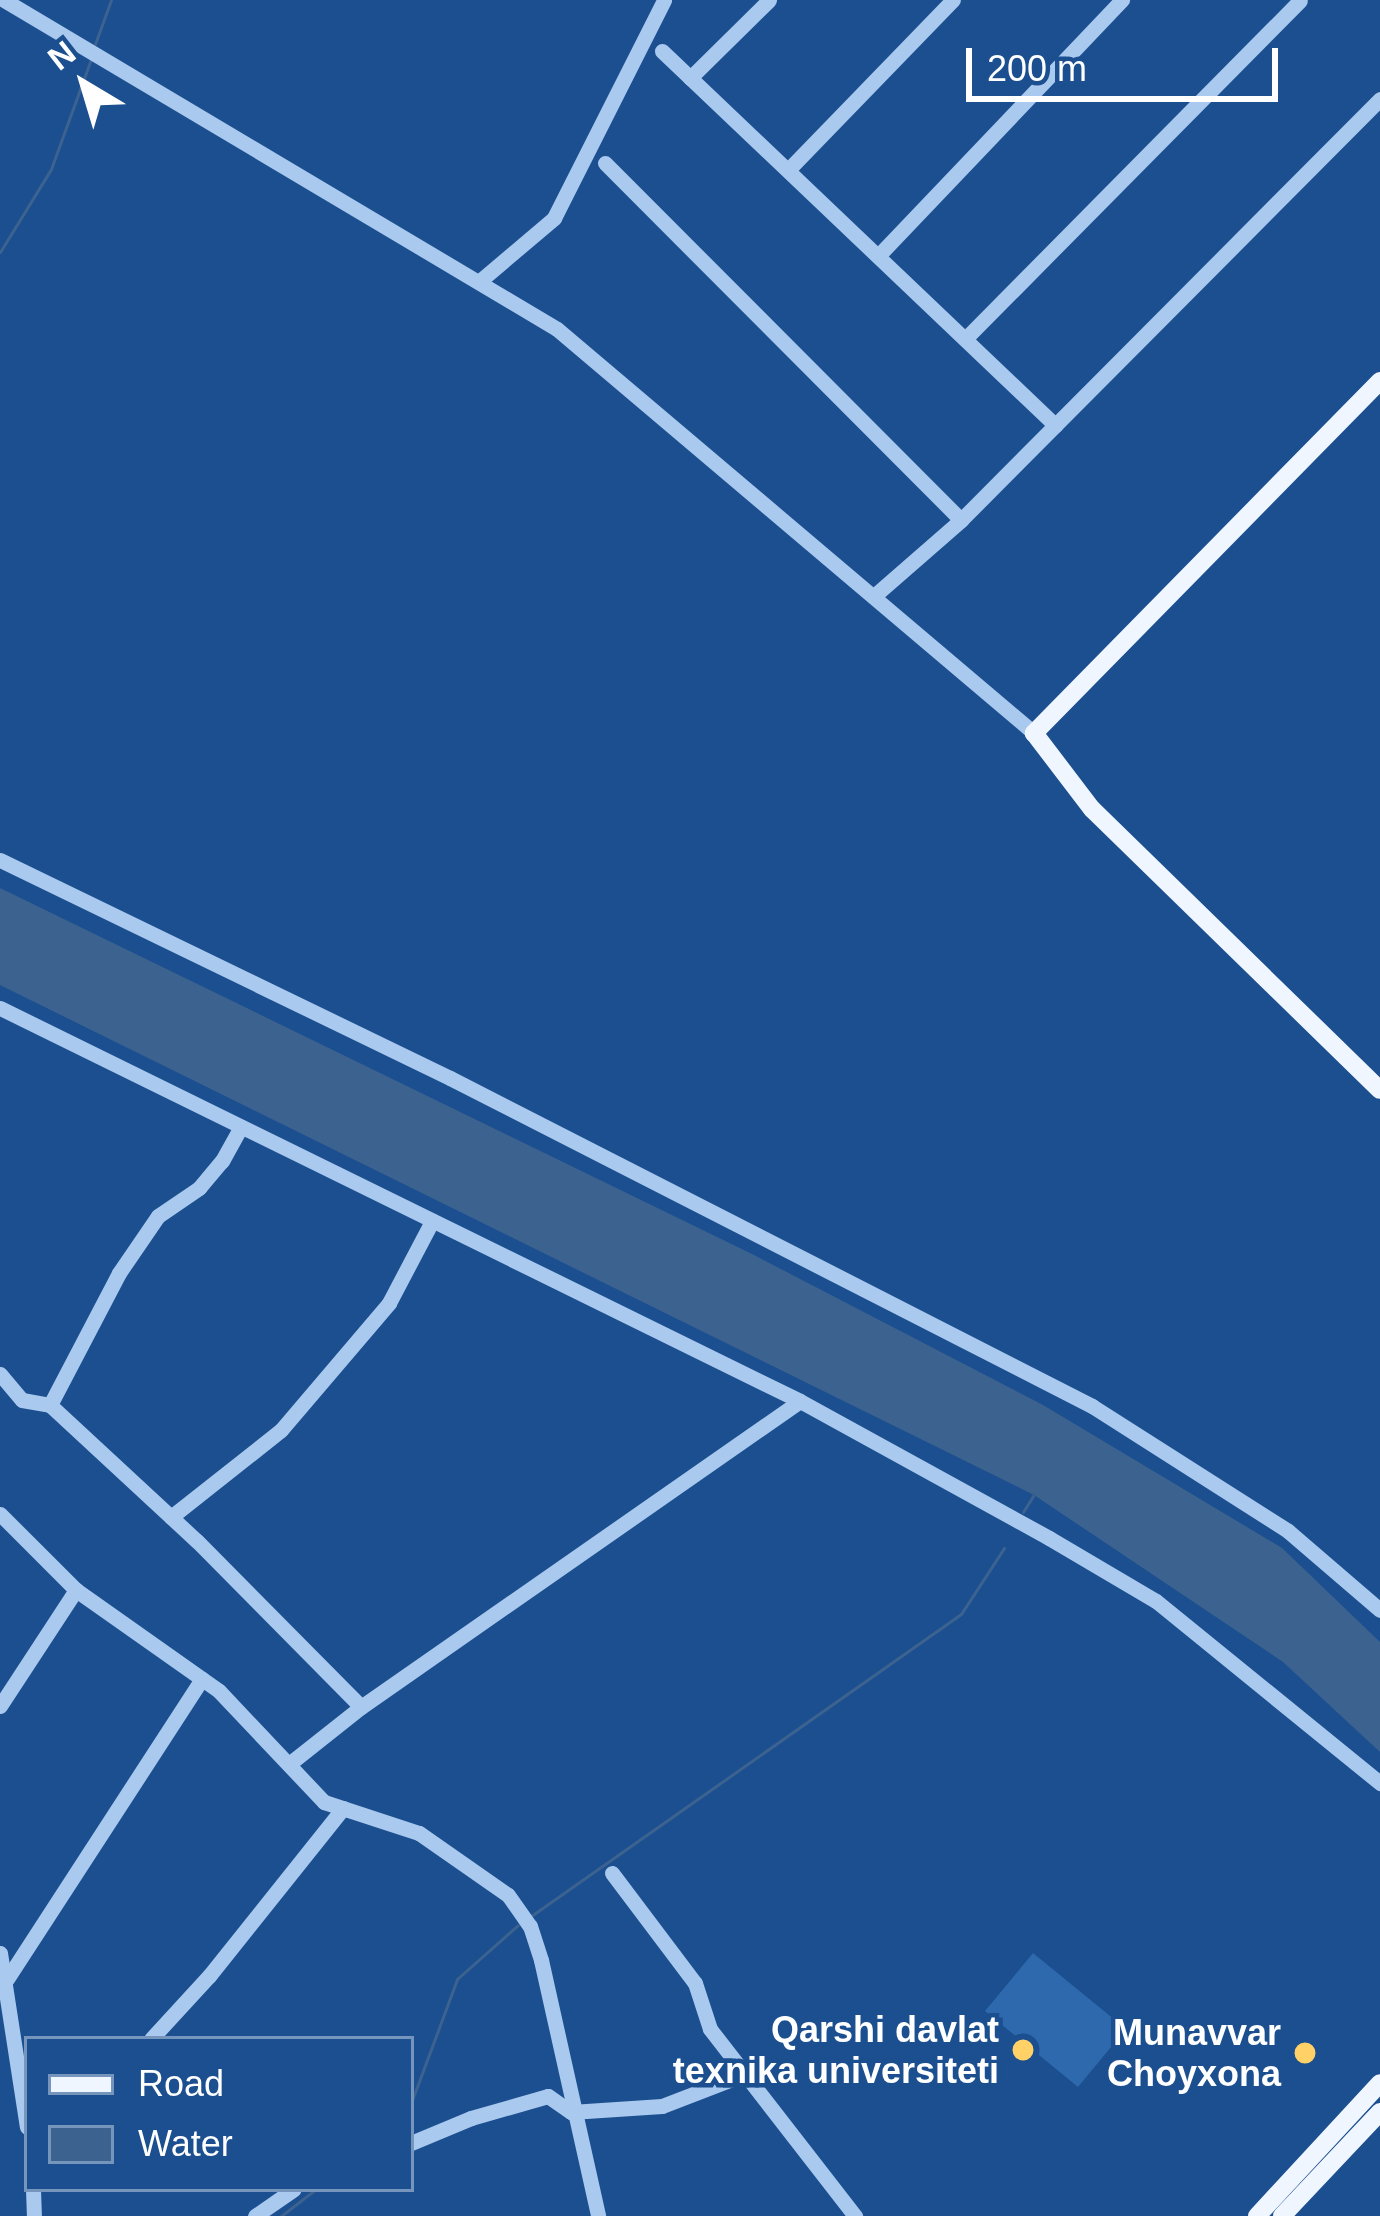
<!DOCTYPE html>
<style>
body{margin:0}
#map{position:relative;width:1380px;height:2216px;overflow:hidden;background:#1b4f8f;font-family:Helvetica,sans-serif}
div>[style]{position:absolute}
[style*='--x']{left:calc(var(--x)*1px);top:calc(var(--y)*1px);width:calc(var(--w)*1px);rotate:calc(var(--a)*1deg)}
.green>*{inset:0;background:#2e69ad}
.water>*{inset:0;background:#3c6290}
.stream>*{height:3px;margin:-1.5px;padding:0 1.5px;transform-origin:1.5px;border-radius:1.5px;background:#3c6290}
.minor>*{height:15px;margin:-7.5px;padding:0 7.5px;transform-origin:7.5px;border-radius:7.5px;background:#a9c9ee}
.major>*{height:18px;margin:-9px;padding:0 9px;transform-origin:9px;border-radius:9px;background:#f0f6ff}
.dots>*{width:33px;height:33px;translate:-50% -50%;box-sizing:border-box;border:6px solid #1b4f8f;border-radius:50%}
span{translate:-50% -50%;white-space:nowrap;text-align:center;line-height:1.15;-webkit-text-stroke:9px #1b4f8f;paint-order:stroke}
.poi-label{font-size:36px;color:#fff;font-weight:700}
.right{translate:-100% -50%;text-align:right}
.legend{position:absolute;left:24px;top:2036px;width:390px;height:156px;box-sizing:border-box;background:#1b4f8f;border:3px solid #7695bc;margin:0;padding:15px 21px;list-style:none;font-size:36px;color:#fff}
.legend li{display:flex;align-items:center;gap:24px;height:60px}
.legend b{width:60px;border:3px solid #7695bc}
.north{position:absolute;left:24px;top:24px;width:120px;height:120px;-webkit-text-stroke:9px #1b4f8f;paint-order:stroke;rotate:322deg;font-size:33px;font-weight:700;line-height:48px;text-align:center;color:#fff}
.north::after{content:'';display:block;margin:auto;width:42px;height:54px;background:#fff;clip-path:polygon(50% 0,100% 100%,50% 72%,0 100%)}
.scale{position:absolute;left:966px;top:48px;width:312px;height:54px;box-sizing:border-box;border:6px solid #fff;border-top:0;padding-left:15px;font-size:36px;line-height:42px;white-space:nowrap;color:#fff;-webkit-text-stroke:9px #1b4f8f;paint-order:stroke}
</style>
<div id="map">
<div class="green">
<div style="clip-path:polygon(1033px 1953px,1126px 2029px,1078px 2087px,985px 2011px)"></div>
</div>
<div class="water">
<div style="clip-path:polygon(0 888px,752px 1254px,1043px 1405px,1282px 1548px,1380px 1642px,1380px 1752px,1283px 1662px,1034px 1495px,0 985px)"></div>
</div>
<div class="stream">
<div style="--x:95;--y:44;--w:47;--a:-70"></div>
<div style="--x:0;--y:252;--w:97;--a:-58.4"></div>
<div style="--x:51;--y:169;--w:117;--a:-70"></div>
<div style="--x:1023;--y:1512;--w:19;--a:-58"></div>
<div style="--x:531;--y:1916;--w:525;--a:-35.08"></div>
<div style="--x:961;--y:1614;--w:79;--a:-56.9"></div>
<div style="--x:411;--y:2103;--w:132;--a:-69.6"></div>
<div style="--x:457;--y:1979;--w:81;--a:-41.5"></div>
<div style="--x:281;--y:2216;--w:44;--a:-37.6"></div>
</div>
<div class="minor">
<div style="--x:4;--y:0;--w:643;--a:30.75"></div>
<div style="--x:557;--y:329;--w:625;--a:40.26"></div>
<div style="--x:662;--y:51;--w:543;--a:43.58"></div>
<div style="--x:690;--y:78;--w:111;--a:-44.6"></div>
<div style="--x:605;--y:163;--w:504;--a:45.08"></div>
<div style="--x:788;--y:170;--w:237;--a:-45.9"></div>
<div style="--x:878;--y:256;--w:354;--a:-46.4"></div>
<div style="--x:481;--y:280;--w:96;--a:-40.3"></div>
<div style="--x:554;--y:218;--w:244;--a:-63.2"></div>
<div style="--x:965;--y:339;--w:476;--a:-45.3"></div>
<div style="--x:874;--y:596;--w:116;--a:-41.1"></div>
<div style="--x:961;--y:520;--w:594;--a:-45.14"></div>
<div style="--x:0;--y:860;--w:500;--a:25.85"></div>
<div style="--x:450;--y:1078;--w:721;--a:27.06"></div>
<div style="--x:1092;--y:1406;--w:232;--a:32.5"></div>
<div style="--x:1288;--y:1531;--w:121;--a:40.7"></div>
<div style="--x:0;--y:1008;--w:891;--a:26.16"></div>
<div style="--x:800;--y:1401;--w:284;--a:28.8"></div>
<div style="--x:1049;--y:1538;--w:124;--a:30.5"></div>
<div style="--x:1156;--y:1601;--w:289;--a:39.1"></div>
<div style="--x:0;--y:1374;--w:34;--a:50"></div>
<div style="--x:22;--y:1400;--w:28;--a:10"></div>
<div style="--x:50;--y:1405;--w:200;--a:42.8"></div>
<div style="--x:197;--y:1541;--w:233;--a:45.3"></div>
<div style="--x:50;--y:1405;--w:149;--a:-62.4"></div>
<div style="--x:119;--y:1273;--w:69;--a:-55.6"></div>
<div style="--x:158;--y:1216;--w:50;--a:-34.3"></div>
<div style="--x:199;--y:1188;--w:35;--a:-50"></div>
<div style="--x:222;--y:1161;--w:39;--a:-61"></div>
<div style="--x:0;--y:1514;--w:107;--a:45"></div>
<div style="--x:76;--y:1590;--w:175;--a:35.2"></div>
<div style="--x:219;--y:1691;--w:153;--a:46.6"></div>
<div style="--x:324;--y:1802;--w:100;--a:18.1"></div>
<div style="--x:419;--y:1833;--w:108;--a:34.9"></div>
<div style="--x:508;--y:1895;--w:38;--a:55"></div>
<div style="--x:530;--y:1926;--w:36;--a:72"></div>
<div style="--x:541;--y:1960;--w:262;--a:77.4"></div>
<div style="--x:171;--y:1517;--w:140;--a:-38.3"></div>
<div style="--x:281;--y:1430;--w:167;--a:-49.6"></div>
<div style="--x:389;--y:1303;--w:93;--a:-62.3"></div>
<div style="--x:0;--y:1706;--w:139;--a:-56.8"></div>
<div style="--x:289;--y:1764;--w:92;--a:-38.4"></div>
<div style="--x:361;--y:1707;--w:535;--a:-34.88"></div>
<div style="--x:612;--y:1873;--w:138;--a:53"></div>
<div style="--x:695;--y:1983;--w:48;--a:71.9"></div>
<div style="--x:710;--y:2029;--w:237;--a:52.2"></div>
<div style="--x:0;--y:1953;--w:176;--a:81.2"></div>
<div style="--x:7;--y:1979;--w:358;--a:-57"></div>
<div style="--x:151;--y:2039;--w:86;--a:-47.4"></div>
<div style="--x:209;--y:1976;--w:215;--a:-51.4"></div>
<div style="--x:411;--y:2143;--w:65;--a:-22.6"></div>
<div style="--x:471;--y:2118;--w:80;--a:-15.9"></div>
<div style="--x:548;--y:2096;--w:28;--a:35"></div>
<div style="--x:571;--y:2112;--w:91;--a:-3.8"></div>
<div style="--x:662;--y:2106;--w:89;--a:-21.1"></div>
<div style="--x:33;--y:2189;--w:27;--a:88"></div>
<div style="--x:255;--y:2216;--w:47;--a:-34.7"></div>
</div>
<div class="major">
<div style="--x:1380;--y:381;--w:494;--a:134.5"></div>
<div style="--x:1034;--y:733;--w:96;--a:52.7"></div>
<div style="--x:1092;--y:809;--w:402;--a:44.3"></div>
<div style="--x:1257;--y:2216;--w:181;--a:-47.2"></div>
<div style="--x:1282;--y:2216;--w:143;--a:-46.7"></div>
</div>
<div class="dots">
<div style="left:1023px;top:2050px;background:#ffd166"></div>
<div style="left:1305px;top:2053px;background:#ffd166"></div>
</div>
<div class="poi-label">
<span class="right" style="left:999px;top:2050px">Qarshi davlat<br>texnika universiteti</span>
<span class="right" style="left:1281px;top:2053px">Munavvar<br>Choyxona</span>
</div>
<ul class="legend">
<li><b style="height:15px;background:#f0f6ff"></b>Road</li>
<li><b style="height:33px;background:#3c6290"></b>Water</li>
</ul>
<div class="north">N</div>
<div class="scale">200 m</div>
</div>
